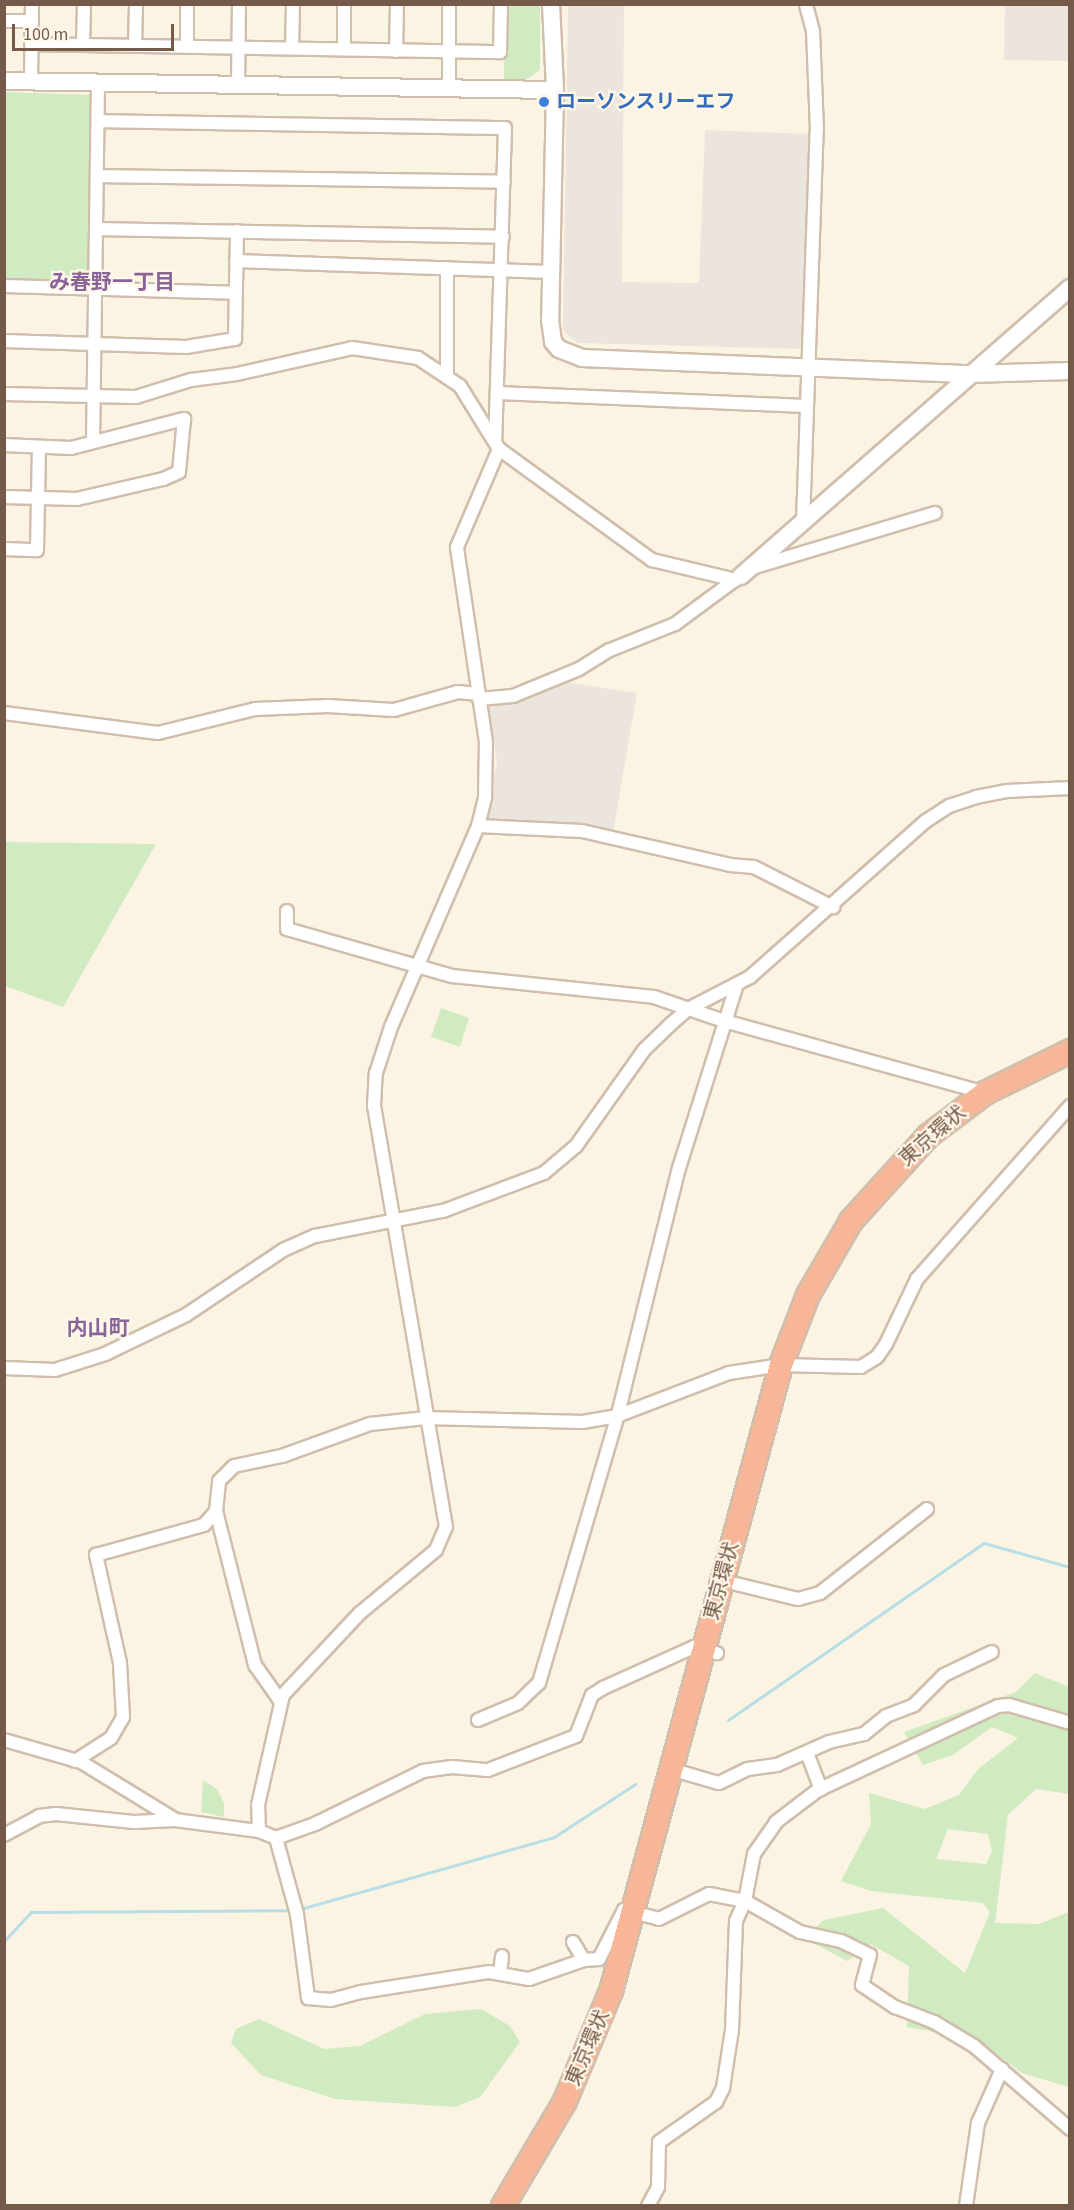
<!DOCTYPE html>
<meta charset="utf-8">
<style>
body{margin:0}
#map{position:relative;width:1074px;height:2210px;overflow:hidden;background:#fcf4e3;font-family:"Source Sans 3","Noto Sans JP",sans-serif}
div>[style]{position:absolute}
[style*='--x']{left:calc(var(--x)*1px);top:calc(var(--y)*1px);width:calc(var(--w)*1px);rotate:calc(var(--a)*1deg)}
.industrial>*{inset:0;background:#ece5de}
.green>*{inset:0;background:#d0eac1}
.stream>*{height:3px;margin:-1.5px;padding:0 1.5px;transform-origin:1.5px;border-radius:1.5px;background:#b7dde6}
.roads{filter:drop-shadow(2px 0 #d0beac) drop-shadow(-2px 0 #d0beac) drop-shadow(0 2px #d0beac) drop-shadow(0 -2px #d0beac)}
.street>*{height:12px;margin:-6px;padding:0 6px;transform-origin:6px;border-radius:6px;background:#fff}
.secondary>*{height:16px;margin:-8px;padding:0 8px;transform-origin:8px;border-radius:8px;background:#fff}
.highway>*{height:22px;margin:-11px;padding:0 11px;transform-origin:11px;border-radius:11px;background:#f8b699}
.dots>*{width:16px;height:16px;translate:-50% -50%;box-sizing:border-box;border:3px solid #fff8e9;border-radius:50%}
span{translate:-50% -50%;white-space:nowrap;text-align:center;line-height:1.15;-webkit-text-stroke:4.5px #fff8e9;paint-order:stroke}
.shop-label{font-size:20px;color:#366cbe;font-weight:700}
.left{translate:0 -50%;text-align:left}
.street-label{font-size:20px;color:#755a49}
.neighbourhood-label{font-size:21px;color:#896498;font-weight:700}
.frame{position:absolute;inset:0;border:6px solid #755a49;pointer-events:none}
.scale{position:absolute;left:12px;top:24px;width:162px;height:27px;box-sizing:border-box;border:3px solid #755a49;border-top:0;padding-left:8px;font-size:18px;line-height:21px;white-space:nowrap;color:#755a49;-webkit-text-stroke:4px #fff8e9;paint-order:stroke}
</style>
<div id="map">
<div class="industrial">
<div style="clip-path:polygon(568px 5px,624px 5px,622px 282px,699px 283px,705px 130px,812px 134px,802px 349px,578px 343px,563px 331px)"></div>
<div style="clip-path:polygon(1005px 5px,1069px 5px,1069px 61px,1004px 60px)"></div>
<div style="clip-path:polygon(565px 682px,637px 693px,613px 833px,487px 819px,497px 762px,487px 703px,516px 703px)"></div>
</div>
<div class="green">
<div style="clip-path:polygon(540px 5px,540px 70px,527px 79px,504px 79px,505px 7px)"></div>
<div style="clip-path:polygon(5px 92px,94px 95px,90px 281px,5px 279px)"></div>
<div style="clip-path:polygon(5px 842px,156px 844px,63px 1007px,5px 986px)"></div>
<div style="clip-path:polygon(441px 1008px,469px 1018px,460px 1047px,431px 1037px)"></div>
<div style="clip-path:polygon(evenodd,1035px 1673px,1069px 1687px,1069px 1794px,1036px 1789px,1008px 1815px,995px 1923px,1039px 1924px,1069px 1912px,1069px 2087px,1022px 2073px,976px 2039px,907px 2027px,909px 1966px,870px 1944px,847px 1961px,804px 1938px,824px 1920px,883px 1908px,965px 1973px,990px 1912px,983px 1903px,871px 1891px,841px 1881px,871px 1824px,869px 1793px,925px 1809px,959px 1795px,978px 1769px,1018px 1738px,992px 1727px,953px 1755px,923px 1765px,904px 1732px,1016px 1692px,1035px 1673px,948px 1829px,988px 1834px,992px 1851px,986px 1864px,936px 1859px,948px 1829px)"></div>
<div style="clip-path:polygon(203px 1780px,217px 1789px,224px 1804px,224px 1817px,201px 1812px)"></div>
<div style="clip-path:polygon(481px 2009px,510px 2026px,520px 2042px,480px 2097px,455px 2107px,335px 2099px,261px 2075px,231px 2043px,236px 2029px,259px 2019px,324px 2049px,360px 2046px,425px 2014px)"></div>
</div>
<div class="stream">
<div style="--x:728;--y:1720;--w:311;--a:-34.7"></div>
<div style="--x:984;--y:1543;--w:89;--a:15.6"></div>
<div style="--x:300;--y:1909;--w:264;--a:-15.8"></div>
<div style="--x:554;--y:1837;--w:97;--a:-33.2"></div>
<div style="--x:4;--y:1941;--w:40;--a:-47"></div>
<div style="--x:31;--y:1912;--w:262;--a:-0.4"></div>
</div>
<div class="roads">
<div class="street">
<div style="--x:4;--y:21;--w:28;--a:0"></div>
<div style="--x:31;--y:44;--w:469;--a:1"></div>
<div style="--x:500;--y:52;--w:48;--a:-88.8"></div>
<div style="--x:83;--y:45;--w:41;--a:-88.6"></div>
<div style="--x:135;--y:45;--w:41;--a:-88.6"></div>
<div style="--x:187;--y:46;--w:42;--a:-90"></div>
<div style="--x:292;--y:48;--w:44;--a:-88.7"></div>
<div style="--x:344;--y:49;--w:45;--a:-90"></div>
<div style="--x:396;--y:51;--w:47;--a:-88.8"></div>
<div style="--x:31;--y:82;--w:78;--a:-89.3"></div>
<div style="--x:238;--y:86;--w:82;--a:-89.3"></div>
<div style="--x:449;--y:89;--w:85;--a:-90"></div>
<div style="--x:98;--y:121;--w:407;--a:1"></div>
<div style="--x:505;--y:128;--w:313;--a:91.8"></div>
<div style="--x:97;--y:176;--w:407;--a:0.8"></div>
<div style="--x:96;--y:229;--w:407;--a:1.1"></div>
<div style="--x:236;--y:261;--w:315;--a:2"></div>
<div style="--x:4;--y:286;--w:231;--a:1.7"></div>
<div style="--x:4;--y:341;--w:182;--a:1.9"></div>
<div style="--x:186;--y:347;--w:50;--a:-9.3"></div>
<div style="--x:235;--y:339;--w:108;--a:-88.9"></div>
<div style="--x:447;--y:374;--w:106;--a:-90"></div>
<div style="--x:498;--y:393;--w:308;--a:2.4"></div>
<div style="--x:4;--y:394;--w:132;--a:1.3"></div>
<div style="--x:136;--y:397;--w:58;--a:-17.2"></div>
<div style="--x:191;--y:380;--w:46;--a:-7.4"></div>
<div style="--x:237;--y:374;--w:118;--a:-12.7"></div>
<div style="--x:352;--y:348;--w:67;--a:8.6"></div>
<div style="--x:418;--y:358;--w:50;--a:33.7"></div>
<div style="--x:460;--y:386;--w:74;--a:58.2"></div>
<div style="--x:499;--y:449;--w:189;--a:36"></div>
<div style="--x:652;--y:560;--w:86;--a:13.4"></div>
<div style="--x:93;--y:442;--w:359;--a:-89.2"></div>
<div style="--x:4;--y:445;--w:67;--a:2.6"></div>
<div style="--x:71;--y:448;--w:117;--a:-14.4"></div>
<div style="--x:184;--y:419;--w:53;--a:95.4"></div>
<div style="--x:179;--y:472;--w:17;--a:156"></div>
<div style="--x:163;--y:479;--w:88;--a:166.9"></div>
<div style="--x:77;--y:499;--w:73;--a:-178.4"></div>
<div style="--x:803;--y:522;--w:392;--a:-88"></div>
<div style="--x:817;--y:130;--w:99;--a:-92.3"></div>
<div style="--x:813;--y:31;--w:28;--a:-105"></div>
<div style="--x:4;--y:549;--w:33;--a:2"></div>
<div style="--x:37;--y:550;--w:103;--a:-88.9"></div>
<div style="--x:755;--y:567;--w:188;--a:-16.7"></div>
<div style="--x:479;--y:699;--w:34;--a:-5"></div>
<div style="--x:513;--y:696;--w:71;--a:-22.2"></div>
<div style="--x:579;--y:669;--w:36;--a:-32"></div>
<div style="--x:610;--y:650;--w:70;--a:-21.8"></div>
<div style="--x:675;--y:624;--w:81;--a:-36.4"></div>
<div style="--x:4;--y:713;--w:155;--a:7.4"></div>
<div style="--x:158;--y:733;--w:100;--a:-13.9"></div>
<div style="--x:255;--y:709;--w:73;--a:-2.4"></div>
<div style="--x:328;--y:706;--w:66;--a:3.5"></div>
<div style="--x:394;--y:710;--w:66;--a:-15.7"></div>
<div style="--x:458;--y:692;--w:20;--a:6"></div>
<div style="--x:478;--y:826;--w:104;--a:2.8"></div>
<div style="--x:582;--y:831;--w:152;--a:12.9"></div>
<div style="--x:730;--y:865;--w:24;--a:5"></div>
<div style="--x:754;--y:867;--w:89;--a:26.9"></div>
<div style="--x:287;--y:911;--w:18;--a:90"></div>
<div style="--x:287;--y:929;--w:172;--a:15.9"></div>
<div style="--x:452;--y:976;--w:203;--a:5.9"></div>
<div style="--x:654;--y:997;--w:74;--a:18.9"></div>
<div style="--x:724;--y:1021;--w:271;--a:15.4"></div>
<div style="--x:4;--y:1368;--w:51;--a:2.2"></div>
<div style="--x:55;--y:1370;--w:52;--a:-17.7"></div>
<div style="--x:105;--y:1354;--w:90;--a:-25.7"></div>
<div style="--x:186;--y:1315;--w:117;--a:-33.8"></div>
<div style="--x:283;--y:1250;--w:35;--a:-24"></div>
<div style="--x:315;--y:1236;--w:130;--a:-11.1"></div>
<div style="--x:443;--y:1211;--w:108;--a:-20.6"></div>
<div style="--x:544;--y:1173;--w:42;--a:-40.2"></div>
<div style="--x:576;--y:1146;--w:118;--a:-54.7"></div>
<div style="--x:644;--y:1050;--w:39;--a:-44"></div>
<div style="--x:672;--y:1023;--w:21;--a:-41"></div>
<div style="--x:688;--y:1009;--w:70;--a:-27.3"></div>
<div style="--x:750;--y:977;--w:235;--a:-41.6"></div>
<div style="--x:926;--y:821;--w:27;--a:-33"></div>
<div style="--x:949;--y:806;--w:28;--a:-18"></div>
<div style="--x:976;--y:797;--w:32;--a:-11"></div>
<div style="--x:1007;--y:791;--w:63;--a:-2.7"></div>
<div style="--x:216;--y:1511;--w:159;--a:75.8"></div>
<div style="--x:255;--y:1665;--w:45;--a:54.9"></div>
<div style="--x:736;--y:1584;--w:64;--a:13.6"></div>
<div style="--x:798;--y:1599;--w:23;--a:-15"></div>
<div style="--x:820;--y:1593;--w:136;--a:-38.1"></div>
<div style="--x:478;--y:1720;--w:43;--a:-23"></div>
<div style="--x:518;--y:1703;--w:29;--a:-44"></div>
<div style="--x:539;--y:1683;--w:280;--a:-73.6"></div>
<div style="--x:618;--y:1414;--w:253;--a:-76.1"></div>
<div style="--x:679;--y:1168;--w:190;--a:-72.5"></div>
<div style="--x:4;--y:1740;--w:80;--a:15.9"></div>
<div style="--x:81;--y:1762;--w:109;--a:31.5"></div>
<div style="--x:807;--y:1753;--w:39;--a:69"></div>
<div style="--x:75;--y:1761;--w:43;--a:-32.6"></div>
<div style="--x:111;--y:1738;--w:24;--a:-60"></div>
<div style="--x:123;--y:1717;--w:54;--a:-93.2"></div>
<div style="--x:120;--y:1663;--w:111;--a:-102.5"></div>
<div style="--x:96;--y:1555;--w:112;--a:-15.5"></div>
<div style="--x:204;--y:1525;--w:18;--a:-49"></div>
<div style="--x:216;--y:1511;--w:30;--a:-84"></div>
<div style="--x:219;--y:1481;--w:21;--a:-45"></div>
<div style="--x:234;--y:1466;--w:49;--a:-11.8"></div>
<div style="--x:282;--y:1456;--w:94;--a:-20"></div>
<div style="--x:370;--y:1424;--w:56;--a:-6.1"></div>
<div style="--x:426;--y:1418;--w:157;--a:1.5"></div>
<div style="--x:583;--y:1422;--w:35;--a:-10"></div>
<div style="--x:617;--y:1416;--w:120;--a:-21"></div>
<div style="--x:729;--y:1373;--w:53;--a:-8.7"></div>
<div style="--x:781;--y:1365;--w:80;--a:1.4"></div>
<div style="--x:861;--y:1367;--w:19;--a:-32"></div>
<div style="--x:877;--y:1357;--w:16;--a:-55"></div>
<div style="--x:886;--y:1344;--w:72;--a:-64.5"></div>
<div style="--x:917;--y:1279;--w:231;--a:-48.5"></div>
<div style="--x:684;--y:1773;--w:36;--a:16"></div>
<div style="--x:719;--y:1783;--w:32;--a:-26"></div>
<div style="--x:748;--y:1769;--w:29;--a:-8"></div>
<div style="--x:777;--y:1765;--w:57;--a:-23.9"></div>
<div style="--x:829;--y:1742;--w:36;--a:-13"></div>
<div style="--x:864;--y:1734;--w:28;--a:-39"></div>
<div style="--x:886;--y:1716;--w:30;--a:-21"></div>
<div style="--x:914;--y:1705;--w:42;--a:-45"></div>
<div style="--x:944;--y:1675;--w:53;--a:-25.6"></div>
<div style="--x:259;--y:1831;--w:26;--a:-92"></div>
<div style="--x:258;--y:1805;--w:113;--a:-77.2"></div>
<div style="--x:283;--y:1695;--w:112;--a:-46.8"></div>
<div style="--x:360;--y:1613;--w:99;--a:-39.7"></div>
<div style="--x:436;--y:1550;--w:25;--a:-67"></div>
<div style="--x:446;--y:1527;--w:427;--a:-99.7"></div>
<div style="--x:374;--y:1106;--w:33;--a:-87"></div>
<div style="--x:376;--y:1073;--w:48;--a:-71.9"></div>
<div style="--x:391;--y:1027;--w:219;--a:-66.6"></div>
<div style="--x:478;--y:826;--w:30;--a:-76"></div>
<div style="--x:485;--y:797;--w:55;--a:-89"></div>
<div style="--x:486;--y:742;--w:197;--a:-98.5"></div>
<div style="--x:457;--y:547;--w:107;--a:-66.8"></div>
<div style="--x:4;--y:1835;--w:40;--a:-28"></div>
<div style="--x:39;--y:1816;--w:17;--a:-7"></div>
<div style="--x:56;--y:1814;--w:78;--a:5.9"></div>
<div style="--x:134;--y:1822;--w:41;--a:-2.8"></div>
<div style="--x:175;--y:1820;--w:85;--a:7.5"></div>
<div style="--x:259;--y:1831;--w:18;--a:22"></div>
<div style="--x:276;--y:1838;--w:41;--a:-19.7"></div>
<div style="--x:315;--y:1824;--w:120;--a:-26.1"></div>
<div style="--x:423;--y:1771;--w:29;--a:-8"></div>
<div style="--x:452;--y:1767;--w:36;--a:5"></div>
<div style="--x:488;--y:1770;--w:94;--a:-21.1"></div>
<div style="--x:576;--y:1736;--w:44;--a:-68.7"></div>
<div style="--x:592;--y:1695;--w:13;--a:-32"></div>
<div style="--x:603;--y:1688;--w:100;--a:-24.3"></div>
<div style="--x:694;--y:1647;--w:24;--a:15"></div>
<div style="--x:276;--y:1838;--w:79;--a:74.6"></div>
<div style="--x:297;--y:1914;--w:85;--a:82.5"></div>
<div style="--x:308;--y:1998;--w:23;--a:5"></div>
<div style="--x:331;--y:2000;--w:31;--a:-15"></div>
<div style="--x:361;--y:1992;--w:130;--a:-8.9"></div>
<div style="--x:489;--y:1972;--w:41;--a:9.9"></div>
<div style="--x:529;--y:1979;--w:58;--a:-19.1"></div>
<div style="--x:573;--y:1942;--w:21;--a:59"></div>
<div style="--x:584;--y:1960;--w:15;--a:-4"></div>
<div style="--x:599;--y:1959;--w:55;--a:-63"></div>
<div style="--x:624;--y:1910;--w:36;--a:14"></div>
<div style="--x:659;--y:1919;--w:56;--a:-26.6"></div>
<div style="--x:709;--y:1894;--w:37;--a:11"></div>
<div style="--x:745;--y:1901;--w:63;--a:29.4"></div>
<div style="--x:800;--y:1932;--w:42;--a:12.4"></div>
<div style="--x:841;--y:1941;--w:32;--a:26"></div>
<div style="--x:870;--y:1955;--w:31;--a:105"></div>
<div style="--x:862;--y:1985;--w:40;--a:34"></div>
<div style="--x:895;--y:2007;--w:42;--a:21"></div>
<div style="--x:934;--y:2022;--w:47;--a:31"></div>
<div style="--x:974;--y:2046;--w:127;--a:40.8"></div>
<div style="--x:500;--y:1973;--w:17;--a:-83"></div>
<div style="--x:648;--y:2206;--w:21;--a:-62"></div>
<div style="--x:658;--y:2187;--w:45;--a:-88.7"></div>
<div style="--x:659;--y:2142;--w:70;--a:-35.1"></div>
<div style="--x:716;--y:2102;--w:16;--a:-63"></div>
<div style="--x:723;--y:2088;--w:59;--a:-81.2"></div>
<div style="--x:732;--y:2030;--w:109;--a:-87.9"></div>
<div style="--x:736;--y:1921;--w:22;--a:-66"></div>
<div style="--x:745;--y:1901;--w:48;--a:-79.2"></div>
<div style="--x:754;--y:1854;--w:39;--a:-55"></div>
<div style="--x:776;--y:1822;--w:53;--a:-37.3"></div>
<div style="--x:818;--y:1790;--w:199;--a:-25"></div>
<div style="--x:998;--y:1706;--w:11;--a:-5"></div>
<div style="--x:1009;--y:1705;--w:64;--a:16.4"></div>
<div style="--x:966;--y:2206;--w:84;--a:-81.8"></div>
<div style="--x:978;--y:2123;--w:59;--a:-66"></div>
</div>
<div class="secondary">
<div style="--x:551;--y:4;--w:86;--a:87.3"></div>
<div style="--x:555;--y:90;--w:230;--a:91.2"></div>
<div style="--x:550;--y:320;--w:22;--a:82"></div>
<div style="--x:553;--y:342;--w:9;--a:49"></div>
<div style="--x:559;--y:349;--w:25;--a:21"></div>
<div style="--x:582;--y:358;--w:388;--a:2.4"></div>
<div style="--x:970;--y:374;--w:100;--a:-1.7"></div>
<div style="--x:4;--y:81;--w:551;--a:0.94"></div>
<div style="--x:741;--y:576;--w:437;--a:-41.2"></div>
</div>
<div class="highway">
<div style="--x:503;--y:2206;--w:122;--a:-59.4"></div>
<div style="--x:565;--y:2101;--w:119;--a:-67.3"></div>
<div style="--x:611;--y:1991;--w:649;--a:-74.81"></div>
<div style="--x:781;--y:1365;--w:75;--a:-68.9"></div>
<div style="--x:808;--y:1295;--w:86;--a:-59.8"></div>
<div style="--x:851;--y:1221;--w:115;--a:-47.8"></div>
<div style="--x:928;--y:1136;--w:71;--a:-37"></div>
<div style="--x:985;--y:1093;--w:95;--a:-26.3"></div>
</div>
</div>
<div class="dots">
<div style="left:544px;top:102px;background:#3f7fe0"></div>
</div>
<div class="shop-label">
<span class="left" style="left:556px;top:102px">ローソンスリーエフ</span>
</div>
<div class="street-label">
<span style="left:933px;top:1136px;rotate:-41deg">東京環状</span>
<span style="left:722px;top:1581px;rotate:-75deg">東京環状</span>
<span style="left:588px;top:2048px;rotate:-67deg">東京環状</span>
</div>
<div class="neighbourhood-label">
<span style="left:112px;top:282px">み春野一丁目</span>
<span style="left:98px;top:1328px">内山町</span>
</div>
<div class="frame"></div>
<div class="scale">100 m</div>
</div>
